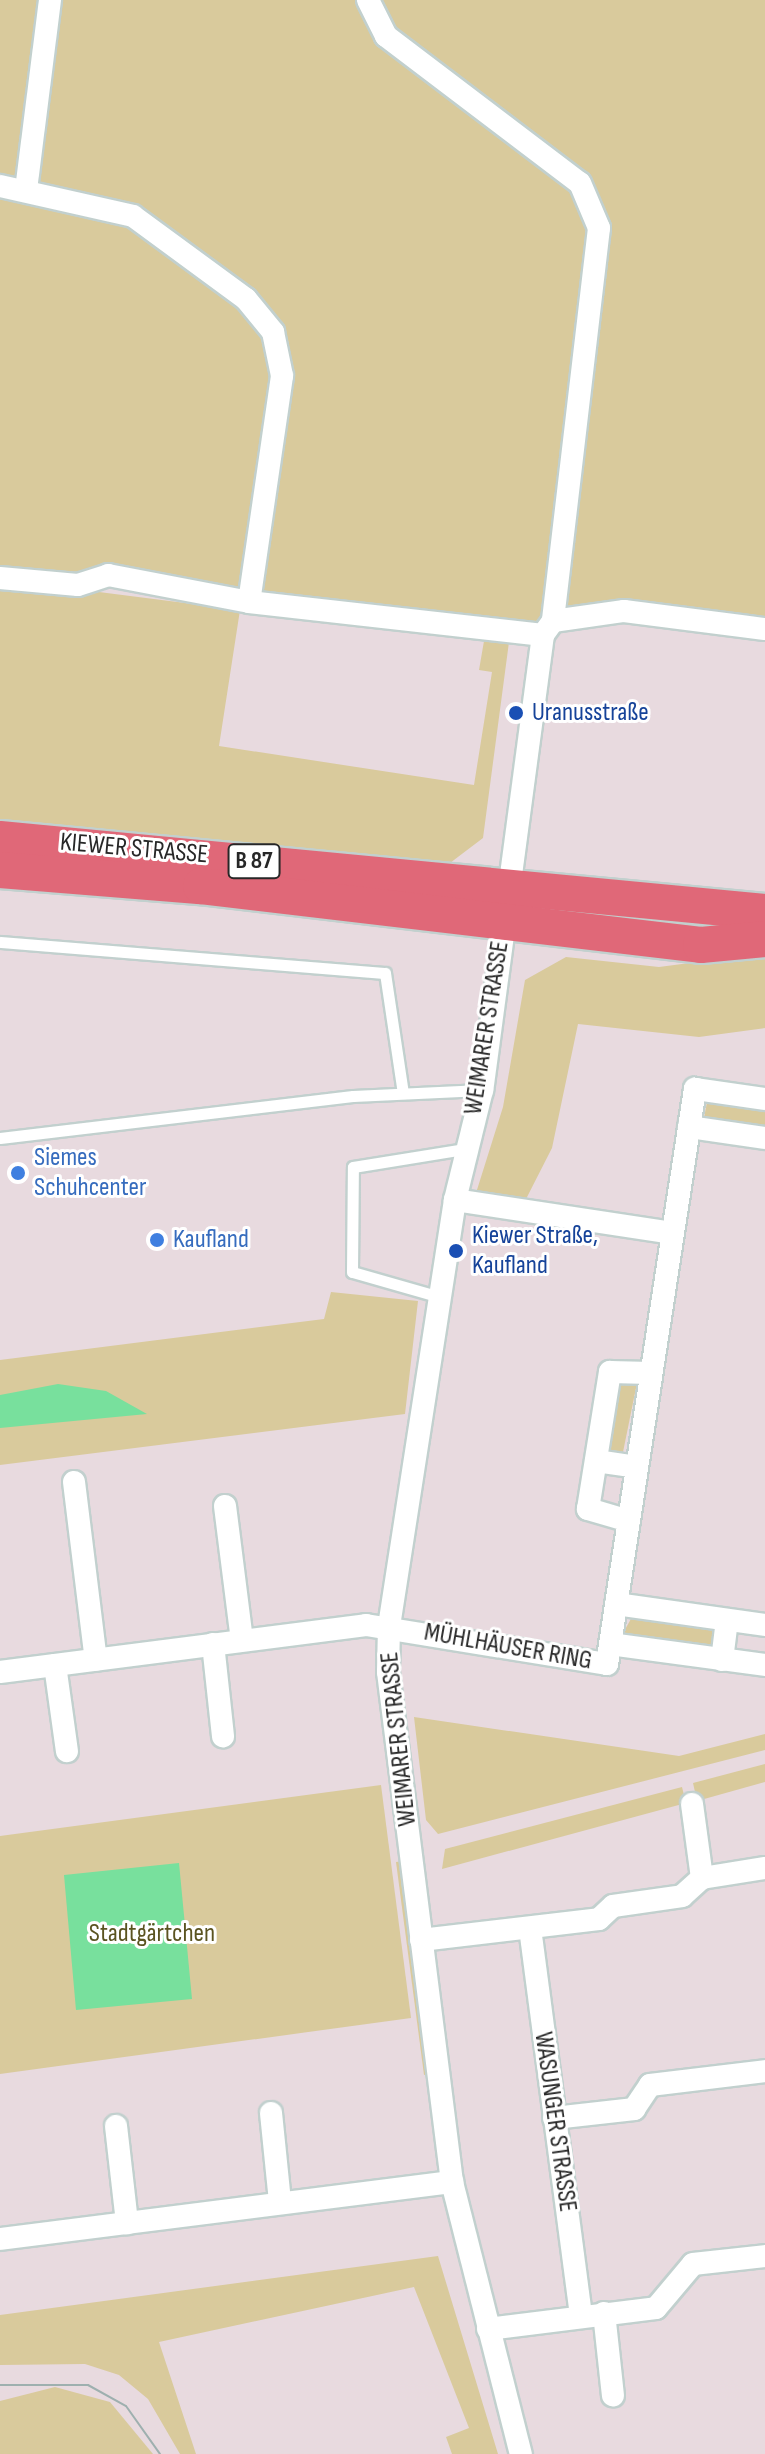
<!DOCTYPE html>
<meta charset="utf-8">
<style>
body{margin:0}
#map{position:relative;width:765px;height:2454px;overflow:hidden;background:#e8dadf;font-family:"Sofia Sans Condensed",sans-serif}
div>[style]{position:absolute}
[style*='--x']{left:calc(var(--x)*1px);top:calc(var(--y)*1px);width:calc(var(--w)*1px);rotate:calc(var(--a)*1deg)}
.green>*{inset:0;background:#d9ca9c}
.water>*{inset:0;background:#78e09d}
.roads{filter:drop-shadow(2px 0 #c2d0ce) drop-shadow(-2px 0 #c2d0ce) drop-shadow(0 2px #c2d0ce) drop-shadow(0 -2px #c2d0ce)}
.service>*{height:11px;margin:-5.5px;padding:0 5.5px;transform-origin:5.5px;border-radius:5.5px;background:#fff}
.minor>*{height:22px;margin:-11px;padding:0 11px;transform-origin:11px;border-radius:11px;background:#fff}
.primary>*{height:36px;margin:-18px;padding:0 18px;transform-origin:18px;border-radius:18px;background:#e06878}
.tram>*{height:2px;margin:-1px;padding:0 1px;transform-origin:1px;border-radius:1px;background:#9eb0af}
.dots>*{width:22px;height:22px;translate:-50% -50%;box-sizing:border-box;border:4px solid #fff;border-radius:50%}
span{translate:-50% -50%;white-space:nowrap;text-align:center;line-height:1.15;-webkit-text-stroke:6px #fff;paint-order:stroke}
.shield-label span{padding:2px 6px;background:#fff;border:2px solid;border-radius:6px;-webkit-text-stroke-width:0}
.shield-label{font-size:24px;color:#272727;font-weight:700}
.transit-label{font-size:26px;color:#164399}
.left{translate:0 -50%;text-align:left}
.street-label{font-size:26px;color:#272727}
.shop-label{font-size:26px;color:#366cbe}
.park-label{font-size:26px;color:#5b5421}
</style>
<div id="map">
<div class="green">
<div style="clip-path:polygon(0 0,765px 0,765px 628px,624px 611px,543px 635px,108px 575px,0 578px)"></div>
<div style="clip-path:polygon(44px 585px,240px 610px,219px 746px,474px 785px,492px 672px,479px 670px,484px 641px,509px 642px,483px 838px,450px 863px,0 823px,0 588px,43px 595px)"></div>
<div style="clip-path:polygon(765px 953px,765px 1028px,699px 1037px,578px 1024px,552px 1148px,525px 1201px,476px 1193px,503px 1107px,525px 980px,566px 957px,659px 967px)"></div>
<div style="clip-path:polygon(708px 1097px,765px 1106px,765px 1129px,704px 1118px)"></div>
<div style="clip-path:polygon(331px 1292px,418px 1301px,405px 1414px,0 1465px,0 1360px,324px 1319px)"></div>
<div style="clip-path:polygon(613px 1383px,637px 1383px,622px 1457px,608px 1456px)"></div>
<div style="clip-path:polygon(632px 1617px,712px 1629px,714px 1650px,622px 1635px)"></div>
<div style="clip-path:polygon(414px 1717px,679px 1756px,765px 1734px,765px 1750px,438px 1834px,426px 1820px)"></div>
<div style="clip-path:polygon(765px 1764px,765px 1782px,697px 1801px,693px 1783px)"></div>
<div style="clip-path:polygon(381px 1785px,411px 2018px,0 2074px,0 1836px)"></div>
<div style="clip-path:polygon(682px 1787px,686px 1803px,442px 1869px,445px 1849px)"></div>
<div style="clip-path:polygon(405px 1861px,431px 2073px,424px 2075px,396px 1862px)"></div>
<div style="clip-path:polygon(438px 2256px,498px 2454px,452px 2454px,446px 2437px,469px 2428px,414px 2287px,159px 2342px,196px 2454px,180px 2454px,148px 2399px,119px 2375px,85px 2364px,0 2365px,0 2315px)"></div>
<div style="clip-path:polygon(55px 2387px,110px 2402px,153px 2454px,0 2454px,0 2401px)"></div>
</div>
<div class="water">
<div style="clip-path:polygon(58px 1384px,106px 1391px,147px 1414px,0 1428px,0 1395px)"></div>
<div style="clip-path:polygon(179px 1863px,192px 1999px,76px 2010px,64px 1875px)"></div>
</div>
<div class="roads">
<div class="service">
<div style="--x:0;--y:942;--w:386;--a:4.6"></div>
<div style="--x:385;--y:973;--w:121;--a:81.5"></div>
<div style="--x:0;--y:1138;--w:355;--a:-6.8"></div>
<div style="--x:353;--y:1096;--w:129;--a:-2.7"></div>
<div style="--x:440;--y:1297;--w:91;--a:-164.1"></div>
<div style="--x:352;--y:1272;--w:105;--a:-89.5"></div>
<div style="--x:353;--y:1167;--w:112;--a:-9.2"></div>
</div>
<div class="minor">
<div style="--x:368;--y:0;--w:40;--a:63.4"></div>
<div style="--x:386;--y:36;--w:243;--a:37.2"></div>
<div style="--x:580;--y:183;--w:49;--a:67.1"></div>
<div style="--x:599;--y:228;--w:396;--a:96.7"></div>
<div style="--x:553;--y:621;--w:17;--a:126"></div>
<div style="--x:543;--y:635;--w:459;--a:97.6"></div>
<div style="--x:482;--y:1090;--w:113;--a:103.8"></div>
<div style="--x:455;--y:1200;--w:432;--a:98.8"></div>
<div style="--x:389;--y:1627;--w:45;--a:91.3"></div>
<div style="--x:388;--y:1672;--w:514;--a:82.85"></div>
<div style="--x:452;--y:2182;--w:281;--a:75.8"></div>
<div style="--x:0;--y:186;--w:136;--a:12.7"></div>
<div style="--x:133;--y:216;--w:140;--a:36.3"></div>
<div style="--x:246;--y:299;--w:43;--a:50.7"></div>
<div style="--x:273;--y:332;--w:45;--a:78.4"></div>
<div style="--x:282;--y:376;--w:228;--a:98.3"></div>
<div style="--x:249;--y:602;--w:296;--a:6.4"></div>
<div style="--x:26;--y:190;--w:192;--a:-82.8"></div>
<div style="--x:0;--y:578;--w:78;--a:5.1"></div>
<div style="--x:78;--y:585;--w:32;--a:-18"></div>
<div style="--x:108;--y:575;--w:144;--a:10.8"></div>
<div style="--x:553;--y:621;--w:72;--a:-8"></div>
<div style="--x:624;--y:611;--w:142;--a:7.3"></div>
<div style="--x:689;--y:1127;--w:77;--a:8.2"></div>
<div style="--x:455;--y:1200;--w:220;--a:8.6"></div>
<div style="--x:596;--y:1461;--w:41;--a:8.3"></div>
<div style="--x:74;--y:1482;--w:179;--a:83"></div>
<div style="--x:225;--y:1506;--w:135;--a:82.8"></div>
<div style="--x:629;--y:1521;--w:43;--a:-163.7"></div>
<div style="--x:588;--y:1509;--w:139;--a:-80.9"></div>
<div style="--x:610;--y:1372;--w:41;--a:1.4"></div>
<div style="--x:616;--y:1604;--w:150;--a:8"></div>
<div style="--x:213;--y:1644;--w:93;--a:83.8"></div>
<div style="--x:610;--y:1644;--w:156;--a:7.7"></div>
<div style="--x:722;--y:1660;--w:40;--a:-82.9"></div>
<div style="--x:55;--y:1665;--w:87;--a:82.1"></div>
<div style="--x:0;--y:1672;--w:369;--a:-7.3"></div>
<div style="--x:366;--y:1625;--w:244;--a:9.2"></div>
<div style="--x:607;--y:1664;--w:582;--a:-81.3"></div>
<div style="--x:695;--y:1089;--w:71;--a:8.1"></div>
<div style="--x:692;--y:1804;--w:75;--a:82.3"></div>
<div style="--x:530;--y:1928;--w:390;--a:82.5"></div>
<div style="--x:421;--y:1940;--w:179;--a:-6.7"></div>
<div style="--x:599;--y:1919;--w:19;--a:-43"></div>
<div style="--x:613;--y:1906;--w:70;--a:-8.2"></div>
<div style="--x:682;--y:1896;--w:27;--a:-42"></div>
<div style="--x:702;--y:1878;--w:64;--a:-9"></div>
<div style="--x:271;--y:2113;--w:89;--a:84.2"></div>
<div style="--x:554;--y:2118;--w:81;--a:-6.4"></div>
<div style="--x:634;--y:2109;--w:29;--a:-56"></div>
<div style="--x:650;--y:2085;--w:116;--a:-6.9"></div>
<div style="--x:116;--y:2126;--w:98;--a:83.5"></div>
<div style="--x:0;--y:2239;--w:456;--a:-7.2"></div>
<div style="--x:604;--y:2313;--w:83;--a:83.8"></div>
<div style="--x:488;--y:2329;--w:169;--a:-7.1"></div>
<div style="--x:656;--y:2308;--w:57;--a:-49.9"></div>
<div style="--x:693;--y:2264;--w:72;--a:-6.3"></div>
</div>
<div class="primary">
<div style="--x:0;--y:839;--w:768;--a:5.45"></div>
<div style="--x:0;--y:870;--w:202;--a:4.6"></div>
<div style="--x:201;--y:886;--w:503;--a:6.73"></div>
<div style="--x:701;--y:945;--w:64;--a:-5.4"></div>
</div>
</div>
<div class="tram">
<div style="--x:0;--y:2385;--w:88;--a:0"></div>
<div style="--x:88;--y:2385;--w:43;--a:28.9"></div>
<div style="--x:126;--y:2406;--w:59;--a:54.7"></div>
</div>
<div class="dots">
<div style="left:516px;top:713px;background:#1a4fb4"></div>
<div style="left:18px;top:1173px;background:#3f7fe0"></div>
<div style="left:157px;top:1240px;background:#3f7fe0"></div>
<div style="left:456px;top:1251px;background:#1a4fb4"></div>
</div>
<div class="shield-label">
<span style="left:254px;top:861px">B 87</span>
</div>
<div class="transit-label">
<span class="left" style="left:532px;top:713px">Uranusstraße</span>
<span class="left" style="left:472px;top:1251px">Kiewer Straße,<br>Kaufland</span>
</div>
<div class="street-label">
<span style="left:134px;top:849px;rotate:5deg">KIEWER STRASSE</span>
<span style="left:487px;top:1028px;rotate:-81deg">WEIMARER STRASSE</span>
<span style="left:508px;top:1647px;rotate:10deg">MÜHLHÄUSER RING</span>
<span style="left:399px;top:1739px;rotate:-96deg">WEIMARER STRASSE</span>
<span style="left:555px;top:2122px;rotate:82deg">WASUNGER STRASSE</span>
</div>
<div class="shop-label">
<span class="left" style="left:34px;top:1173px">Siemes<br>Schuhcenter</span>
<span class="left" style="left:173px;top:1240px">Kaufland</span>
</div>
<div class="park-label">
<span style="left:152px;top:1934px">Stadtgärtchen</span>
</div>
</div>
